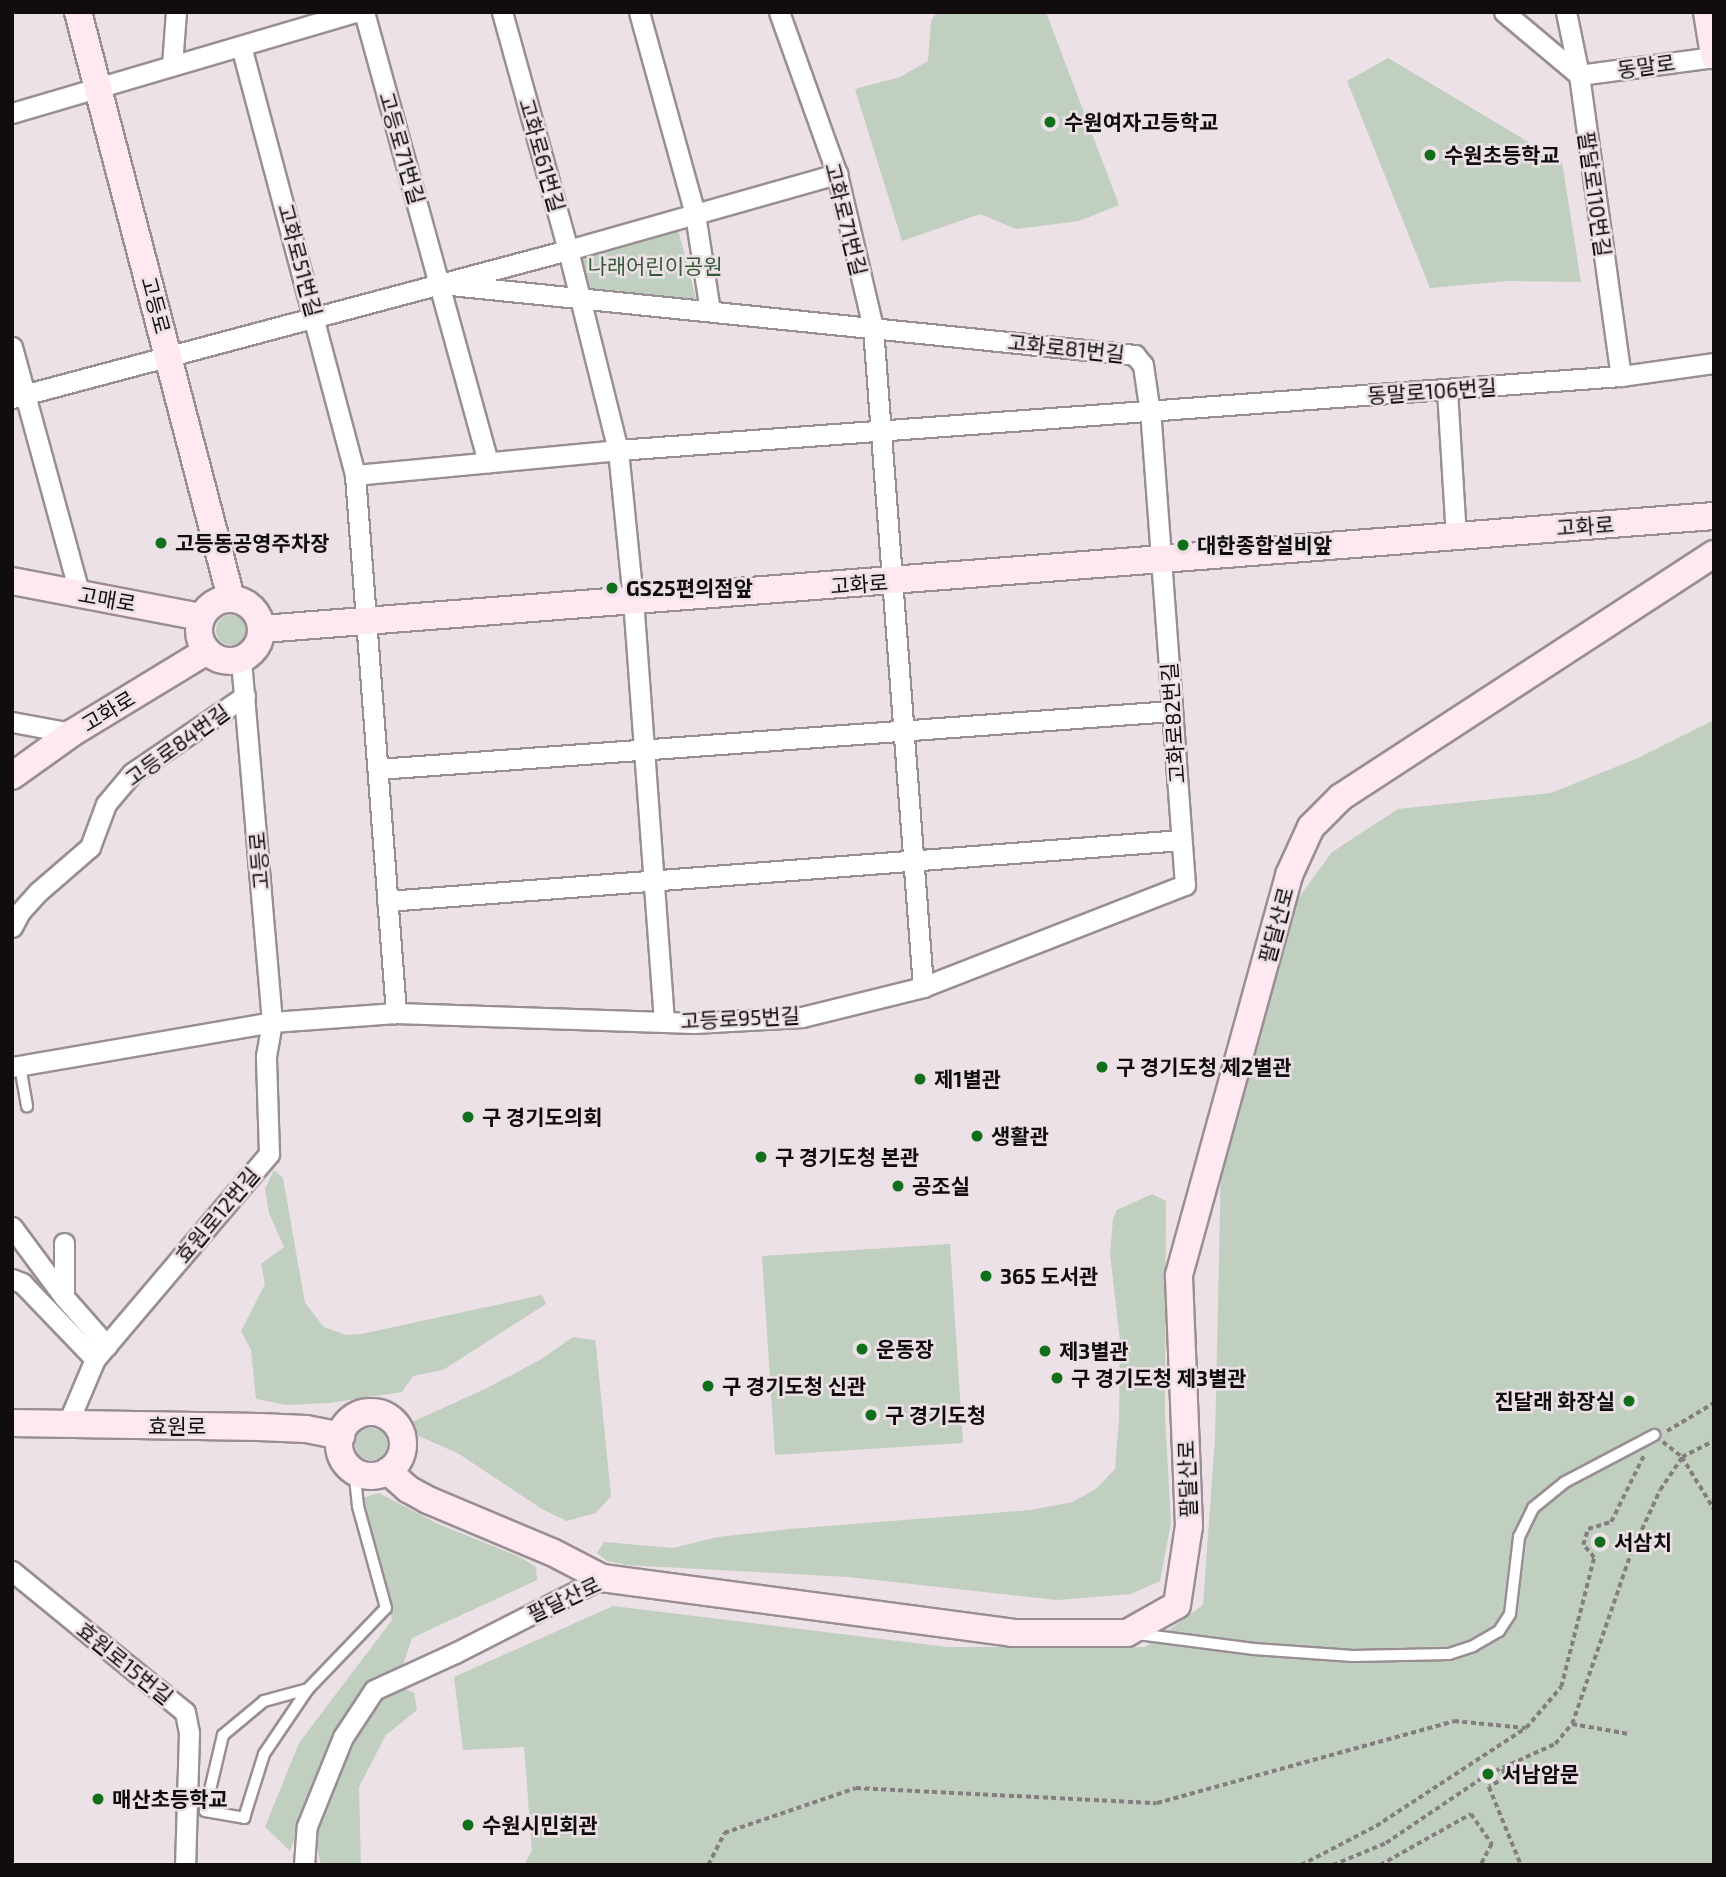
<!DOCTYPE html>
<meta charset="utf-8">
<style>
body{margin:0}
#map{position:relative;width:1726px;height:1877px;overflow:hidden;background:#ece1e6;font-family:"Exo 2","Noto Sans KR",sans-serif}
div>[style]{position:absolute}
[style*='--x']{left:calc(var(--x)*1px);top:calc(var(--y)*1px);width:calc(var(--w)*1px);rotate:calc(var(--a)*1deg)}
.green>*{inset:0;background:#c0cfbf}
.round{border-radius:50%}
.path>*{height:3.5px;margin-top:-1.75px;transform-origin:0;background:repeating-linear-gradient(90deg,#857e81 0 5px,transparent 0 8.5px)}
.roads{filter:drop-shadow(2px 0 #998e93) drop-shadow(-2px 0 #998e93) drop-shadow(0 2px #998e93) drop-shadow(0 -2px #998e93)}
.lane>*{height:10px;margin:-5px;padding:0 5px;transform-origin:5px;border-radius:5px;background:#fff}
.street>*{height:19px;margin:-9.5px;padding:0 9.5px;transform-origin:9.5px;border-radius:9.5px;background:#fff}
.secondary>*{height:26px;margin:-13px;padding:0 13px;transform-origin:13px;border-radius:13px;background:#fee9f2}
.secondary>.ring{margin:-13px;padding:0;box-sizing:content-box;background:none;border:26px solid #fee9f2;border-radius:50%}
.dots>*{width:19px;height:19px;translate:-50% -50%;box-sizing:border-box;border:4px solid #ece1e6;border-radius:50%}
span{translate:-50% -50%;white-space:nowrap;text-align:center;line-height:1.15;-webkit-text-stroke:5px #ece1e6;paint-order:stroke}
.street-label{font-size:21px;color:#110d0e}
.poi-label{font-size:21px;color:#110d0e;font-weight:700}
.left{translate:0 -50%;text-align:left}
.right{translate:-100% -50%;text-align:right}
.park-label{font-size:21px;color:#365935}
.frame{position:absolute;inset:0;border:14px solid #110d0e;pointer-events:none}
</style>
<div id="map">
<div class="green">
<div style="clip-path:polygon(937px 12px,1046px 12px,1119px 205px,1079px 221px,1016px 229px,980px 214px,902px 241px,855px 89px,900px 77px,928px 61px,931px 21px)"></div>
<div style="clip-path:polygon(1388px 58px,1562px 162px,1581px 282px,1508px 281px,1430px 288px,1347px 81px)"></div>
<div style="clip-path:polygon(678px 229px,696px 299px,589px 289px,581px 256px)"></div>
<div class="round" style="left:216px;top:615px;width:30px;height:30px"></div>
<div style="clip-path:polygon(1714px 720px,1714px 1865px,524px 1865px,532px 1850px,524px 1747px,463px 1750px,454px 1677px,613px 1606px,947px 1647px,1145px 1647px,1203px 1605px,1215px 1439px,1221px 1167px,1294px 904px,1332px 852px,1398px 809px,1551px 793px,1638px 758px)"></div>
<div style="clip-path:polygon(274px 1170px,283px 1178px,305px 1303px,324px 1327px,346px 1335px,361px 1334px,542px 1295px,546px 1304px,443px 1370px,413px 1376px,402px 1392px,329px 1403px,287px 1405px,256px 1399px,251px 1350px,241px 1331px,265px 1284px,261px 1264px,284px 1247px,269px 1213px,265px 1189px)"></div>
<div style="clip-path:polygon(1152px 1194px,1166px 1201px,1165px 1416px,1171px 1523px,1160px 1581px,1131px 1594px,1057px 1600px,848px 1577px,626px 1565px,607px 1561px,597px 1553px,604px 1542px,673px 1548px,718px 1537px,790px 1529px,1031px 1510px,1072px 1502px,1096px 1489px,1115px 1469px,1119px 1420px,1120px 1341px,1110px 1254px,1113px 1219px,1117px 1210px)"></div>
<div style="clip-path:polygon(950px 1244px,963px 1443px,775px 1455px,762px 1256px)"></div>
<div style="clip-path:polygon(573px 1337px,595px 1340px,596px 1346px,611px 1496px,596px 1513px,567px 1521px,542px 1509px,459px 1454px,408px 1431px,410px 1423px,487px 1388px,540px 1360px)"></div>
<div class="round" style="left:355px;top:1428px;width:32px;height:32px"></div>
<div style="clip-path:polygon(379px 1493px,438px 1524px,520px 1557px,536px 1567px,537px 1580px,412px 1638px,403px 1665px,360px 1696px,320px 1769px,290px 1851px,265px 1827px,299px 1743px,392px 1620px,362px 1498px)"></div>
<div style="clip-path:polygon(395px 1684px,414px 1693px,417px 1710px,386px 1735px,359px 1787px,361px 1865px,321px 1865px,316px 1844px,322px 1805px,341px 1760px,376px 1693px)"></div>
</div>
<div class="path">
<div style="--x:1667;--y:1431;--w:55;--a:-30.8"></div>
<div style="--x:1663;--y:1442;--w:24;--a:38"></div>
<div style="--x:1682;--y:1457;--w:61;--a:58.4"></div>
<div style="--x:1572;--y:1724;--w:58;--a:10"></div>
<div style="--x:1503;--y:1769;--w:9;--a:72"></div>
<div style="--x:1506;--y:1778;--w:19;--a:152"></div>
<div style="--x:1489;--y:1787;--w:84;--a:67.7"></div>
<div style="--x:1495;--y:1771;--w:66;--a:-24.2"></div>
<div style="--x:1555;--y:1744;--w:26;--a:-50"></div>
<div style="--x:1572;--y:1724;--w:181;--a:-71"></div>
<div style="--x:1631;--y:1553;--w:69;--a:-65.3"></div>
<div style="--x:1660;--y:1490;--w:40;--a:-56"></div>
<div style="--x:1682;--y:1457;--w:36;--a:-27"></div>
<div style="--x:708;--y:1865;--w:36;--a:-63"></div>
<div style="--x:724;--y:1833;--w:139;--a:-18.8"></div>
<div style="--x:856;--y:1788;--w:301;--a:2.9"></div>
<div style="--x:1157;--y:1803;--w:308;--a:-15.4"></div>
<div style="--x:1454;--y:1721;--w:72;--a:5.6"></div>
<div style="--x:1301;--y:1865;--w:85;--a:-27.5"></div>
<div style="--x:1376;--y:1826;--w:179;--a:-33.2"></div>
<div style="--x:1526;--y:1728;--w:54;--a:-49.5"></div>
<div style="--x:1561;--y:1687;--w:133;--a:-75.7"></div>
<div style="--x:1594;--y:1558;--w:17;--a:-130"></div>
<div style="--x:1583;--y:1545;--w:17;--a:-73"></div>
<div style="--x:1588;--y:1529;--w:24;--a:-17"></div>
<div style="--x:1611;--y:1522;--w:75;--a:-63.8"></div>
<div style="--x:1333;--y:1865;--w:57;--a:-22.5"></div>
<div style="--x:1386;--y:1843;--w:116;--a:-34.1"></div>
<div style="--x:1380;--y:1865;--w:104;--a:-29.3"></div>
<div style="--x:1471;--y:1814;--w:37;--a:55"></div>
<div style="--x:1492;--y:1844;--w:24;--a:118"></div>
</div>
<div class="roads">
<div class="lane">
<div style="--x:20;--y:1066;--w:41;--a:80.1"></div>
<div style="--x:1138;--y:1634;--w:117;--a:7.4"></div>
<div style="--x:1254;--y:1649;--w:99;--a:4"></div>
<div style="--x:1353;--y:1656;--w:96;--a:-1.2"></div>
<div style="--x:1449;--y:1654;--w:25;--a:-18"></div>
<div style="--x:1473;--y:1646;--w:30;--a:-30"></div>
<div style="--x:1499;--y:1631;--w:20;--a:-57"></div>
<div style="--x:1510;--y:1614;--w:78;--a:-83.3"></div>
<div style="--x:1519;--y:1537;--w:32;--a:-64"></div>
<div style="--x:1533;--y:1508;--w:41;--a:-39.1"></div>
<div style="--x:1565;--y:1482;--w:101;--a:-27.8"></div>
<div style="--x:308;--y:1689;--w:46;--a:164.7"></div>
<div style="--x:264;--y:1701;--w:53;--a:140.3"></div>
<div style="--x:223;--y:1735;--w:78;--a:103.3"></div>
<div style="--x:205;--y:1811;--w:40;--a:10"></div>
<div style="--x:244;--y:1818;--w:67;--a:-72.6"></div>
<div style="--x:264;--y:1754;--w:78;--a:-55.9"></div>
<div style="--x:308;--y:1689;--w:112;--a:-46.1"></div>
<div style="--x:386;--y:1608;--w:106;--a:-105.4"></div>
<div style="--x:358;--y:1506;--w:36;--a:-96"></div>
</div>
<div class="street">
<div style="--x:364;--y:12;--w:467;--a:74.6"></div>
<div style="--x:502;--y:12;--w:247;--a:74.5"></div>
<div style="--x:568;--y:250;--w:206;--a:76"></div>
<div style="--x:618;--y:450;--w:150;--a:84.3"></div>
<div style="--x:633;--y:599;--w:423;--a:85.8"></div>
<div style="--x:639;--y:12;--w:210;--a:74.5"></div>
<div style="--x:695;--y:214;--w:98;--a:81.2"></div>
<div style="--x:779;--y:12;--w:172;--a:70.3"></div>
<div style="--x:837;--y:174;--w:158;--a:76.8"></div>
<div style="--x:873;--y:328;--w:661;--a:85.66"></div>
<div style="--x:1504;--y:12;--w:98;--a:40"></div>
<div style="--x:1566;--y:12;--w:64;--a:78.3"></div>
<div style="--x:1579;--y:75;--w:304;--a:82.1"></div>
<div style="--x:241;--y:46;--w:444;--a:75.1"></div>
<div style="--x:355;--y:475;--w:540;--a:85.64"></div>
<div style="--x:172;--y:65;--w:53;--a:-85.7"></div>
<div style="--x:1579;--y:75;--w:136;--a:-7.6"></div>
<div style="--x:12;--y:113;--w:359;--a:-16.4"></div>
<div style="--x:12;--y:347;--w:257;--a:74.7"></div>
<div style="--x:1447;--y:390;--w:146;--a:86.5"></div>
<div style="--x:12;--y:398;--w:575;--a:-14.91"></div>
<div style="--x:568;--y:250;--w:280;--a:-15.8"></div>
<div style="--x:355;--y:475;--w:264;--a:-5.4"></div>
<div style="--x:618;--y:450;--w:1006;--a:-4.22"></div>
<div style="--x:1621;--y:376;--w:94;--a:-8"></div>
<div style="--x:12;--y:722;--w:61;--a:10.4"></div>
<div style="--x:378;--y:769;--w:795;--a:-4.18"></div>
<div style="--x:387;--y:901;--w:796;--a:-4.39"></div>
<div style="--x:12;--y:927;--w:17;--a:-62"></div>
<div style="--x:20;--y:912;--w:27;--a:-48"></div>
<div style="--x:38;--y:892;--w:69;--a:-40.9"></div>
<div style="--x:90;--y:847;--w:46;--a:-69.6"></div>
<div style="--x:106;--y:804;--w:40;--a:-50"></div>
<div style="--x:132;--y:773;--w:137;--a:-34.3"></div>
<div style="--x:12;--y:1067;--w:264;--a:-9.8"></div>
<div style="--x:272;--y:1022;--w:124;--a:-4.2"></div>
<div style="--x:396;--y:1013;--w:298;--a:1.9"></div>
<div style="--x:694;--y:1023;--w:108;--a:-3.2"></div>
<div style="--x:802;--y:1017;--w:125;--a:-13.9"></div>
<div style="--x:923;--y:987;--w:281;--a:-21.3"></div>
<div style="--x:1185;--y:885;--w:473;--a:-94.2"></div>
<div style="--x:1150;--y:413;--w:49;--a:-98.3"></div>
<div style="--x:1143;--y:365;--w:13;--a:-129"></div>
<div style="--x:1135;--y:355;--w:698;--a:-174.16"></div>
<div style="--x:12;--y:1227;--w:87;--a:53.4"></div>
<div style="--x:64;--y:1243;--w:54;--a:90"></div>
<div style="--x:64;--y:1297;--w:65;--a:48.7"></div>
<div style="--x:12;--y:1279;--w:11;--a:22"></div>
<div style="--x:22;--y:1283;--w:105;--a:46.2"></div>
<div style="--x:67;--y:1425;--w:72;--a:-67"></div>
<div style="--x:95;--y:1359;--w:269;--a:-49.7"></div>
<div style="--x:269;--y:1154;--w:98;--a:-91.8"></div>
<div style="--x:266;--y:1056;--w:35;--a:-80"></div>
<div style="--x:272;--y:1022;--w:364;--a:-94.9"></div>
<div style="--x:12;--y:1571;--w:223;--a:39.2"></div>
<div style="--x:185;--y:1712;--w:21;--a:79"></div>
<div style="--x:189;--y:1733;--w:132;--a:91.7"></div>
<div style="--x:304;--y:1865;--w:39;--a:-86"></div>
<div style="--x:307;--y:1826;--w:96;--a:-68"></div>
<div style="--x:343;--y:1737;--w:56;--a:-56.6"></div>
<div style="--x:374;--y:1690;--w:89;--a:-24.6"></div>
<div style="--x:455;--y:1653;--w:165;--a:-27"></div>
</div>
<div class="secondary">
<div style="--x:78;--y:12;--w:606;--a:75.37"></div>
<div style="--x:1707;--y:12;--w:44;--a:80.8"></div>
<div style="--x:12;--y:581;--w:192;--a:10.8"></div>
<div class="ring" style="left:199px;top:599px;width:36px;height:36px"></div>
<div style="--x:262;--y:629;--w:1456;--a:-4.45"></div>
<div style="--x:12;--y:776;--w:74;--a:-35.6"></div>
<div style="--x:72;--y:733;--w:158;--a:-31.3"></div>
<div class="ring" style="left:339px;top:1412px;width:38px;height:38px"></div>
<div style="--x:12;--y:1423;--w:247;--a:0.9"></div>
<div style="--x:259;--y:1427;--w:47;--a:2.4"></div>
<div style="--x:306;--y:1429;--w:36;--a:11"></div>
<div style="--x:388;--y:1471;--w:27;--a:42"></div>
<div style="--x:408;--y:1489;--w:23;--a:29"></div>
<div style="--x:428;--y:1500;--w:134;--a:22.8"></div>
<div style="--x:552;--y:1552;--w:56;--a:27.5"></div>
<div style="--x:602;--y:1578;--w:414;--a:7.6"></div>
<div style="--x:1012;--y:1633;--w:115;--a:0"></div>
<div style="--x:1127;--y:1633;--w:57;--a:-29.2"></div>
<div style="--x:1177;--y:1605;--w:80;--a:-81.4"></div>
<div style="--x:1189;--y:1526;--w:251;--a:-92.3"></div>
<div style="--x:1179;--y:1275;--w:415;--a:-74.6"></div>
<div style="--x:1289;--y:875;--w:53;--a:-65.4"></div>
<div style="--x:1311;--y:827;--w:42;--a:-45"></div>
<div style="--x:1341;--y:797;--w:445;--a:-33.1"></div>
</div>
</div>
<div class="dots">
<div style="left:1050px;top:122px;background:#116e1a"></div>
<div style="left:1430px;top:155px;background:#116e1a"></div>
<div style="left:161px;top:543px;background:#116e1a"></div>
<div style="left:1183px;top:545px;background:#116e1a"></div>
<div style="left:612px;top:588px;background:#116e1a"></div>
<div style="left:1102px;top:1067px;background:#116e1a"></div>
<div style="left:920px;top:1079px;background:#116e1a"></div>
<div style="left:468px;top:1117px;background:#116e1a"></div>
<div style="left:977px;top:1136px;background:#116e1a"></div>
<div style="left:761px;top:1157px;background:#116e1a"></div>
<div style="left:898px;top:1186px;background:#116e1a"></div>
<div style="left:986px;top:1276px;background:#116e1a"></div>
<div style="left:862px;top:1349px;background:#116e1a"></div>
<div style="left:1045px;top:1351px;background:#116e1a"></div>
<div style="left:1057px;top:1378px;background:#116e1a"></div>
<div style="left:708px;top:1386px;background:#116e1a"></div>
<div style="left:1629px;top:1401px;background:#116e1a"></div>
<div style="left:871px;top:1415px;background:#116e1a"></div>
<div style="left:1600px;top:1542px;background:#116e1a"></div>
<div style="left:1488px;top:1774px;background:#116e1a"></div>
<div style="left:98px;top:1799px;background:#116e1a"></div>
<div style="left:468px;top:1825px;background:#116e1a"></div>
</div>
<div class="street-label">
<span style="left:1646px;top:66px;rotate:-8deg">동말로</span>
<span style="left:402px;top:148px;rotate:74deg">고등로71번길</span>
<span style="left:542px;top:155px;rotate:74deg">고화로61번길</span>
<span style="left:1595px;top:194px;rotate:82deg">팔달로110번길</span>
<span style="left:846px;top:219px;rotate:76deg">고화로71번길</span>
<span style="left:300px;top:260px;rotate:75deg">고화로51번길</span>
<span style="left:156px;top:305px;rotate:75deg">고등로</span>
<span style="left:1066px;top:348px;rotate:6deg">고화로81번길</span>
<span style="left:1432px;top:391px;rotate:-4deg">동말로106번길</span>
<span style="left:1585px;top:526px;rotate:-4deg">고화로</span>
<span style="left:859px;top:584px;rotate:-4deg">고화로</span>
<span style="left:107px;top:599px;rotate:10deg">고매로</span>
<span style="left:108px;top:711px;rotate:-31deg">고화로</span>
<span style="left:1173px;top:723px;rotate:-94deg">고화로82번길</span>
<span style="left:177px;top:745px;rotate:-36deg">고등로84번길</span>
<span style="left:259px;top:861px;rotate:-95deg">고등로</span>
<span style="left:1276px;top:925px;rotate:-75deg">팔달산로</span>
<span style="left:740px;top:1018px;rotate:-3deg">고등로95번길</span>
<span style="left:217px;top:1215px;rotate:-50deg">효원로12번길</span>
<span style="left:177px;top:1426px">효원로</span>
<span style="left:1187px;top:1479px;rotate:-92deg">팔달산로</span>
<span style="left:564px;top:1599px;rotate:-25deg">팔달산로</span>
<span style="left:125px;top:1663px;rotate:39deg">효원로15번길</span>
</div>
<div class="poi-label">
<span class="left" style="left:1064px;top:122px">수원여자고등학교</span>
<span class="left" style="left:1444px;top:155px">수원초등학교</span>
<span class="left" style="left:175px;top:543px">고등동공영주차장</span>
<span class="left" style="left:1197px;top:545px">대한종합설비앞</span>
<span class="left" style="left:626px;top:588px">GS25편의점앞</span>
<span class="left" style="left:1116px;top:1067px">구 경기도청 제2별관</span>
<span class="left" style="left:934px;top:1079px">제1별관</span>
<span class="left" style="left:482px;top:1117px">구 경기도의회</span>
<span class="left" style="left:991px;top:1136px">생활관</span>
<span class="left" style="left:775px;top:1157px">구 경기도청 본관</span>
<span class="left" style="left:912px;top:1186px">공조실</span>
<span class="left" style="left:1000px;top:1276px">365 도서관</span>
<span class="left" style="left:876px;top:1349px">운동장</span>
<span class="left" style="left:1059px;top:1351px">제3별관</span>
<span class="left" style="left:1071px;top:1378px">구 경기도청 제3별관</span>
<span class="left" style="left:722px;top:1386px">구 경기도청 신관</span>
<span class="right" style="left:1615px;top:1401px">진달래 화장실</span>
<span class="left" style="left:885px;top:1415px">구 경기도청</span>
<span class="left" style="left:1614px;top:1542px">서삼치</span>
<span class="left" style="left:1502px;top:1774px">서남암문</span>
<span class="left" style="left:112px;top:1799px">매산초등학교</span>
<span class="left" style="left:482px;top:1825px">수원시민회관</span>
</div>
<div class="park-label">
<span style="left:655px;top:266px">나래어린이공원</span>
</div>
<div class="frame"></div>
</div>
